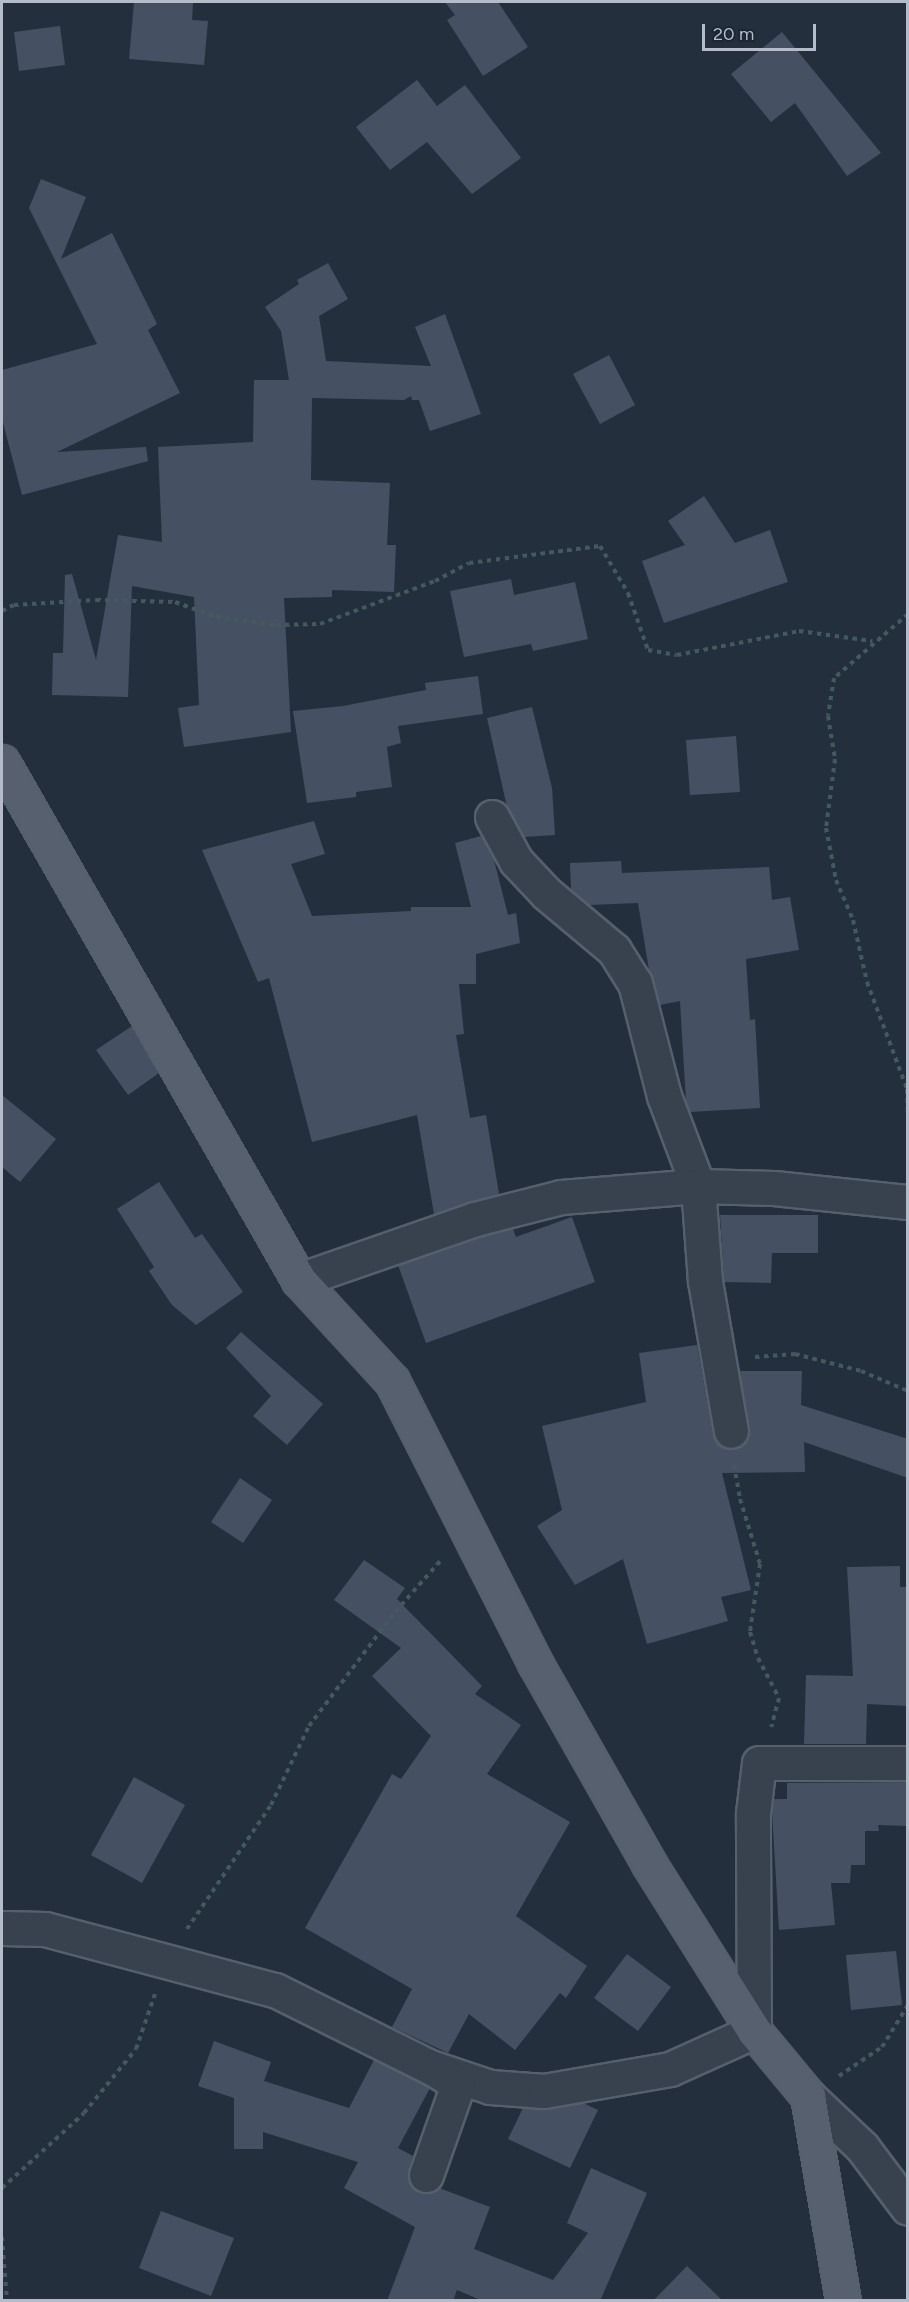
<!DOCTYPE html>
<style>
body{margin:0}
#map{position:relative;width:909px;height:2302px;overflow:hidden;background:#242f3e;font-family:Figtree,sans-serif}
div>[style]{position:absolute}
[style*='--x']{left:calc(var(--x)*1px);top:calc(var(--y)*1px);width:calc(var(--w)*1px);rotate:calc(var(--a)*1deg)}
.building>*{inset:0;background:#455162}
.path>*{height:4px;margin-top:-2px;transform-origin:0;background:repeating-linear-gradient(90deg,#44595c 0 4.5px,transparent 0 9px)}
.roads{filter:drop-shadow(2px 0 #565f6c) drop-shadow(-2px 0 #565f6c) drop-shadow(0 2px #565f6c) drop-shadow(0 -2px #565f6c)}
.minor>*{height:33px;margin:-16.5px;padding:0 16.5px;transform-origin:16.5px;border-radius:16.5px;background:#38414e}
.major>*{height:33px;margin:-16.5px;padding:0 16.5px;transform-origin:16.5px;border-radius:16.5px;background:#56606e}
span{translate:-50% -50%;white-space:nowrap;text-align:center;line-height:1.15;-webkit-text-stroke:4.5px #1d2633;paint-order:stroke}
.frame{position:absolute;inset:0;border:3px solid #b4bcc9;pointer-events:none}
.scale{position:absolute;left:702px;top:24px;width:114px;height:27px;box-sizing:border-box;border:3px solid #b4bcc9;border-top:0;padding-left:8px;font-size:18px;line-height:21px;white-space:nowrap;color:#b4bcc9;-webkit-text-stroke:4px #1d2633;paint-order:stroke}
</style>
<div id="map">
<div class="building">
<div style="clip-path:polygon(134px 2px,193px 3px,192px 20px,208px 21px,204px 65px,129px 59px)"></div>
<div style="clip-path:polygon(445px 2px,498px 2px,528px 47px,483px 76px,447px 20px,455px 15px)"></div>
<div style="clip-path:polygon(60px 26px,65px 65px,19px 71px,14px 32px)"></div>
<div style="clip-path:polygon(782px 32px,881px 153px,847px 176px,795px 103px,771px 122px,731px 74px)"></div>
<div style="clip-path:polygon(417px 80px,437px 106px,465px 85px,521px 158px,472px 194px,427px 142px,390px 170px,356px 127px)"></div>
<div style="clip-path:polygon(41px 179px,86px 197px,61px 259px,112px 233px,157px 324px,148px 330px,180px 393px,57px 452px,146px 447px,148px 461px,22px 495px,2px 419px,2px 370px,97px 344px,29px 208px)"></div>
<div style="clip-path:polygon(328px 263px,348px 299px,319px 316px,326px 361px,431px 366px,415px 327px,445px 314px,481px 414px,430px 431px,419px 400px,412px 400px,411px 396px,404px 400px,312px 398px,311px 480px,390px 483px,387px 545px,396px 545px,394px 592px,332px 590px,332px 597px,284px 598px,291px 732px,184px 747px,178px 708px,199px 705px,194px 597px,132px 586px,128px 697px,52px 695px,53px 653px,63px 653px,65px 575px,72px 574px,96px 660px,118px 535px,162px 542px,158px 447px,253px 442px,254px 380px,289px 380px,281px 331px,265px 307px,299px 284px,297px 280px)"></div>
<div style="clip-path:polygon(609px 355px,635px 405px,600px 424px,573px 374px)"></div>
<div style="clip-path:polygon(704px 496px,735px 543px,770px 530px,788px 582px,664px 623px,642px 561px,685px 545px,668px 521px)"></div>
<div style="clip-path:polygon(511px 579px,514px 595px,575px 582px,588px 639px,533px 651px,531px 644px,464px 657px,450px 591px)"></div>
<div style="clip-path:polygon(478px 676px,483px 714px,398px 726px,401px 743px,387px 747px,392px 787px,356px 792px,356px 797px,307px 803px,293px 711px,343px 706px,426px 690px,425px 683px)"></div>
<div style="clip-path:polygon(532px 707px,552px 788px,555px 835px,524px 837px,507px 807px,487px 718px)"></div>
<div style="clip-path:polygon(736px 736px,740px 792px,690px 795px,686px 740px)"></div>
<div style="clip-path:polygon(314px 821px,325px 854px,291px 864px,312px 916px,411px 911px,411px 907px,471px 907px,455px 843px,481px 836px,494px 860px,508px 915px,516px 913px,520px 943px,476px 954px,476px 984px,459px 984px,464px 1034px,456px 1035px,470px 1118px,486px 1115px,499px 1194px,434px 1214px,417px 1115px,312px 1142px,269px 978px,258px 982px,202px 850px)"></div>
<div style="clip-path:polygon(621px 861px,622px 873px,769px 867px,772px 900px,790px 897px,799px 950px,746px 959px,750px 1020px,755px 1019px,760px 1108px,690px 1112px,686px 1101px,680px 1001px,660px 1005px,649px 970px,638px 903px,589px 905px,571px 889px,570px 863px)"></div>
<div style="clip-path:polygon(132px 1026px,159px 1073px,128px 1095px,96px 1050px)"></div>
<div style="clip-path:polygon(2px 1095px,56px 1139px,20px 1182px,2px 1167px)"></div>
<div style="clip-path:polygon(159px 1182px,195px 1238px,202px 1234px,243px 1292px,196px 1325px,172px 1305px,149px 1271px,154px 1267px,117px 1209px)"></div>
<div style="clip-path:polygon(720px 1215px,818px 1215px,818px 1253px,772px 1253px,771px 1283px,724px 1282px)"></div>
<div style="clip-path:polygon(572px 1217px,595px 1282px,426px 1343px,398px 1265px,480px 1237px,513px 1229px,516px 1237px)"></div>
<div style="clip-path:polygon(241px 1332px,323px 1404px,287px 1445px,253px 1416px,271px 1396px,226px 1348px)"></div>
<div style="clip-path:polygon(697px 1345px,713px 1434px,724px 1448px,743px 1446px,749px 1437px,740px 1371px,802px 1371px,801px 1405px,908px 1439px,908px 1478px,804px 1442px,805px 1472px,722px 1473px,751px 1590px,721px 1597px,728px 1621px,647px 1644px,623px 1559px,575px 1585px,537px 1526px,562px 1510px,542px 1426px,646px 1402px,639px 1353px)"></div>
<div style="clip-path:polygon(240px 1478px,272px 1500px,243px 1543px,211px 1522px)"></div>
<div style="clip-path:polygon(364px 1560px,405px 1588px,397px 1599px,482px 1686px,475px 1694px,521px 1725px,487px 1774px,570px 1822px,516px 1916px,587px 1966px,566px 1998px,560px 1993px,515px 2050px,469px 2014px,448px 2053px,392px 2027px,412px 1989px,305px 1928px,392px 1774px,401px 1779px,431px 1736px,372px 1676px,401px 1648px,334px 1600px)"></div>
<div style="clip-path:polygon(900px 1566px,900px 1587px,908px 1587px,908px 1706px,867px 1704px,866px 1744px,804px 1744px,806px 1675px,853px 1676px,847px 1567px)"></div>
<div style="clip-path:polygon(134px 1777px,185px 1805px,142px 1883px,91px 1855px)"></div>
<div style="clip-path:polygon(908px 1782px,908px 1826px,878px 1825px,879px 1831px,865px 1831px,865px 1865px,851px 1865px,850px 1883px,831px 1883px,835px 1925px,779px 1930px,772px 1812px,774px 1799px,787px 1799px,787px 1783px)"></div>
<div style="clip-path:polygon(896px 1951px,902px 2005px,851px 2010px,846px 1955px)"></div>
<div style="clip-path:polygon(627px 1954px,671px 1987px,638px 2031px,594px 1998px)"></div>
<div style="clip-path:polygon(214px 2041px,271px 2062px,264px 2081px,349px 2108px,374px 2060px,430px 2088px,398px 2148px,413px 2156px,408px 2178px,411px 2187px,429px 2193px,439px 2188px,490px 2207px,474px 2249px,553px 2280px,588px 2233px,567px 2223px,591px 2168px,647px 2193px,600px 2301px,483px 2301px,457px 2290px,453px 2301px,387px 2301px,415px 2227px,344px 2188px,358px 2162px,263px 2132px,263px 2149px,234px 2149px,234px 2098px,198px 2086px)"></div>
<div style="clip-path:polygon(583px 2103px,598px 2110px,570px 2168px,508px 2139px,523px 2108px,547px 2109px)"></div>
<div style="clip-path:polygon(161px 2211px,234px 2238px,211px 2296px,139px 2268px)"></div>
<div style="clip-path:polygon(687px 2266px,723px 2301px,653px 2301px)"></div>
</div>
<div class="path">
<div style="--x:2;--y:611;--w:13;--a:-27"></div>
<div style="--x:14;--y:605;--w:82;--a:-3.5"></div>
<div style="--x:96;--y:600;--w:79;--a:1.5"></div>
<div style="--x:175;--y:602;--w:44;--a:20.1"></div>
<div style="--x:216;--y:617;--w:61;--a:7.6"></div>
<div style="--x:276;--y:625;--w:44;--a:-1.3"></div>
<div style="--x:320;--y:624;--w:123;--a:-20.5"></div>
<div style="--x:435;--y:581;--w:38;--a:-28"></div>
<div style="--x:469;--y:563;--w:132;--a:-7.4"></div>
<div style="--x:600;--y:546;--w:55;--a:59.2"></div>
<div style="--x:628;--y:593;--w:60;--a:70.7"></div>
<div style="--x:648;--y:650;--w:29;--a:10"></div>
<div style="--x:677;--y:655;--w:124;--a:-11.1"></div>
<div style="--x:799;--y:631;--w:74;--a:7.8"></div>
<div style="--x:908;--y:614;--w:98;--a:139.1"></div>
<div style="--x:834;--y:678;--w:38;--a:99"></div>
<div style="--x:828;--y:716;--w:44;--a:80.8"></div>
<div style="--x:835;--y:759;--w:70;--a:97.4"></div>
<div style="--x:826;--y:828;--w:53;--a:79.1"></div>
<div style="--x:836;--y:880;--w:43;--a:67"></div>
<div style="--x:853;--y:920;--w:64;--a:77.3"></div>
<div style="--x:867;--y:982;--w:114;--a:69.5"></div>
<div style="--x:907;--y:1089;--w:30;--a:88"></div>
<div style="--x:755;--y:1357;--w:40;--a:-4.3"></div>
<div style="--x:795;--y:1354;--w:68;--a:14.4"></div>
<div style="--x:861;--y:1371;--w:51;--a:23.1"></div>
<div style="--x:734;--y:1465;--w:35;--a:80"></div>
<div style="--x:740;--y:1499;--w:68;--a:72.9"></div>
<div style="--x:760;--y:1564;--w:69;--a:98.4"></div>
<div style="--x:750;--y:1632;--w:27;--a:73"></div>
<div style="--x:758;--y:1658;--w:45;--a:62.3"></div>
<div style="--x:779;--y:1698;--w:30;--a:105"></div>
<div style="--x:187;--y:1929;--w:150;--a:-55.9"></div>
<div style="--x:271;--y:1805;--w:88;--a:-64.3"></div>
<div style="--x:309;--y:1726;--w:143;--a:-53"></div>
<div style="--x:395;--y:1612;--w:71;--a:-48.4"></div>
<div style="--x:839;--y:2076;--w:52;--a:-34"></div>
<div style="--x:882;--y:2047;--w:49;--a:-58.2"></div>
<div style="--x:2;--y:2188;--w:111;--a:-42.4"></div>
<div style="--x:84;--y:2113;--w:82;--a:-50.9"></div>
<div style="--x:136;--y:2049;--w:58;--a:-70.9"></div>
<div style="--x:2;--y:2237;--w:63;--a:85.5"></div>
</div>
<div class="roads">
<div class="minor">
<div style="--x:492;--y:817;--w:50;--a:61.4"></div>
<div style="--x:516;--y:861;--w:44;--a:46.8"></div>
<div style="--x:546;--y:893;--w:89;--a:40"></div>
<div style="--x:614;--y:950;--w:39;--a:58"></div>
<div style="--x:635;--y:983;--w:117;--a:75.6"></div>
<div style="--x:664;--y:1096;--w:96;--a:69.3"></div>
<div style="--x:698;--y:1186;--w:95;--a:85.8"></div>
<div style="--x:705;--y:1281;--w:152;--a:80.2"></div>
<div style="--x:299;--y:1280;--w:186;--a:-19.1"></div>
<div style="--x:475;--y:1219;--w:89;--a:-14.3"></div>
<div style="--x:561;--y:1197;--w:137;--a:-4.6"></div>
<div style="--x:698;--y:1186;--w:76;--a:1.5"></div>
<div style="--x:774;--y:1188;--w:135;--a:6"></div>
<div style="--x:2;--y:1928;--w:43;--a:1.3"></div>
<div style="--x:45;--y:1929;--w:238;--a:14.9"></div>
<div style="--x:275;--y:1990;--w:173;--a:26.4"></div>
<div style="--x:430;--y:2067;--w:63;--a:18.4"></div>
<div style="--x:490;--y:2087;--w:54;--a:4.2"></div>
<div style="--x:544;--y:2091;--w:128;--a:-9.9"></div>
<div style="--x:670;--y:2069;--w:92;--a:-24.3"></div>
<div style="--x:754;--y:2031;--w:218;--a:-90.3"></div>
<div style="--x:753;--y:1813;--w:50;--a:-83.2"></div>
<div style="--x:759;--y:1763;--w:149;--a:0"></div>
<div style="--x:808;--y:2096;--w:74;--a:43.4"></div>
<div style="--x:862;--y:2147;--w:76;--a:53"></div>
<div style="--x:426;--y:2175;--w:96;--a:-70.6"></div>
<div style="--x:458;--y:2084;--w:28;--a:-148"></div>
</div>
<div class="major">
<div style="--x:2;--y:762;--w:597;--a:60.17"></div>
<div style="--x:299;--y:1280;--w:137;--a:47.4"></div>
<div style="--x:392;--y:1381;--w:316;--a:63.1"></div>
<div style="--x:535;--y:1663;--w:231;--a:60.4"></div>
<div style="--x:649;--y:1864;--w:197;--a:57.8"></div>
<div style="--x:754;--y:2031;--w:85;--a:50.3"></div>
<div style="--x:808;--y:2096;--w:207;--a:80.3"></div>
</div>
</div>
<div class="frame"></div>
<div class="scale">20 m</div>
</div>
